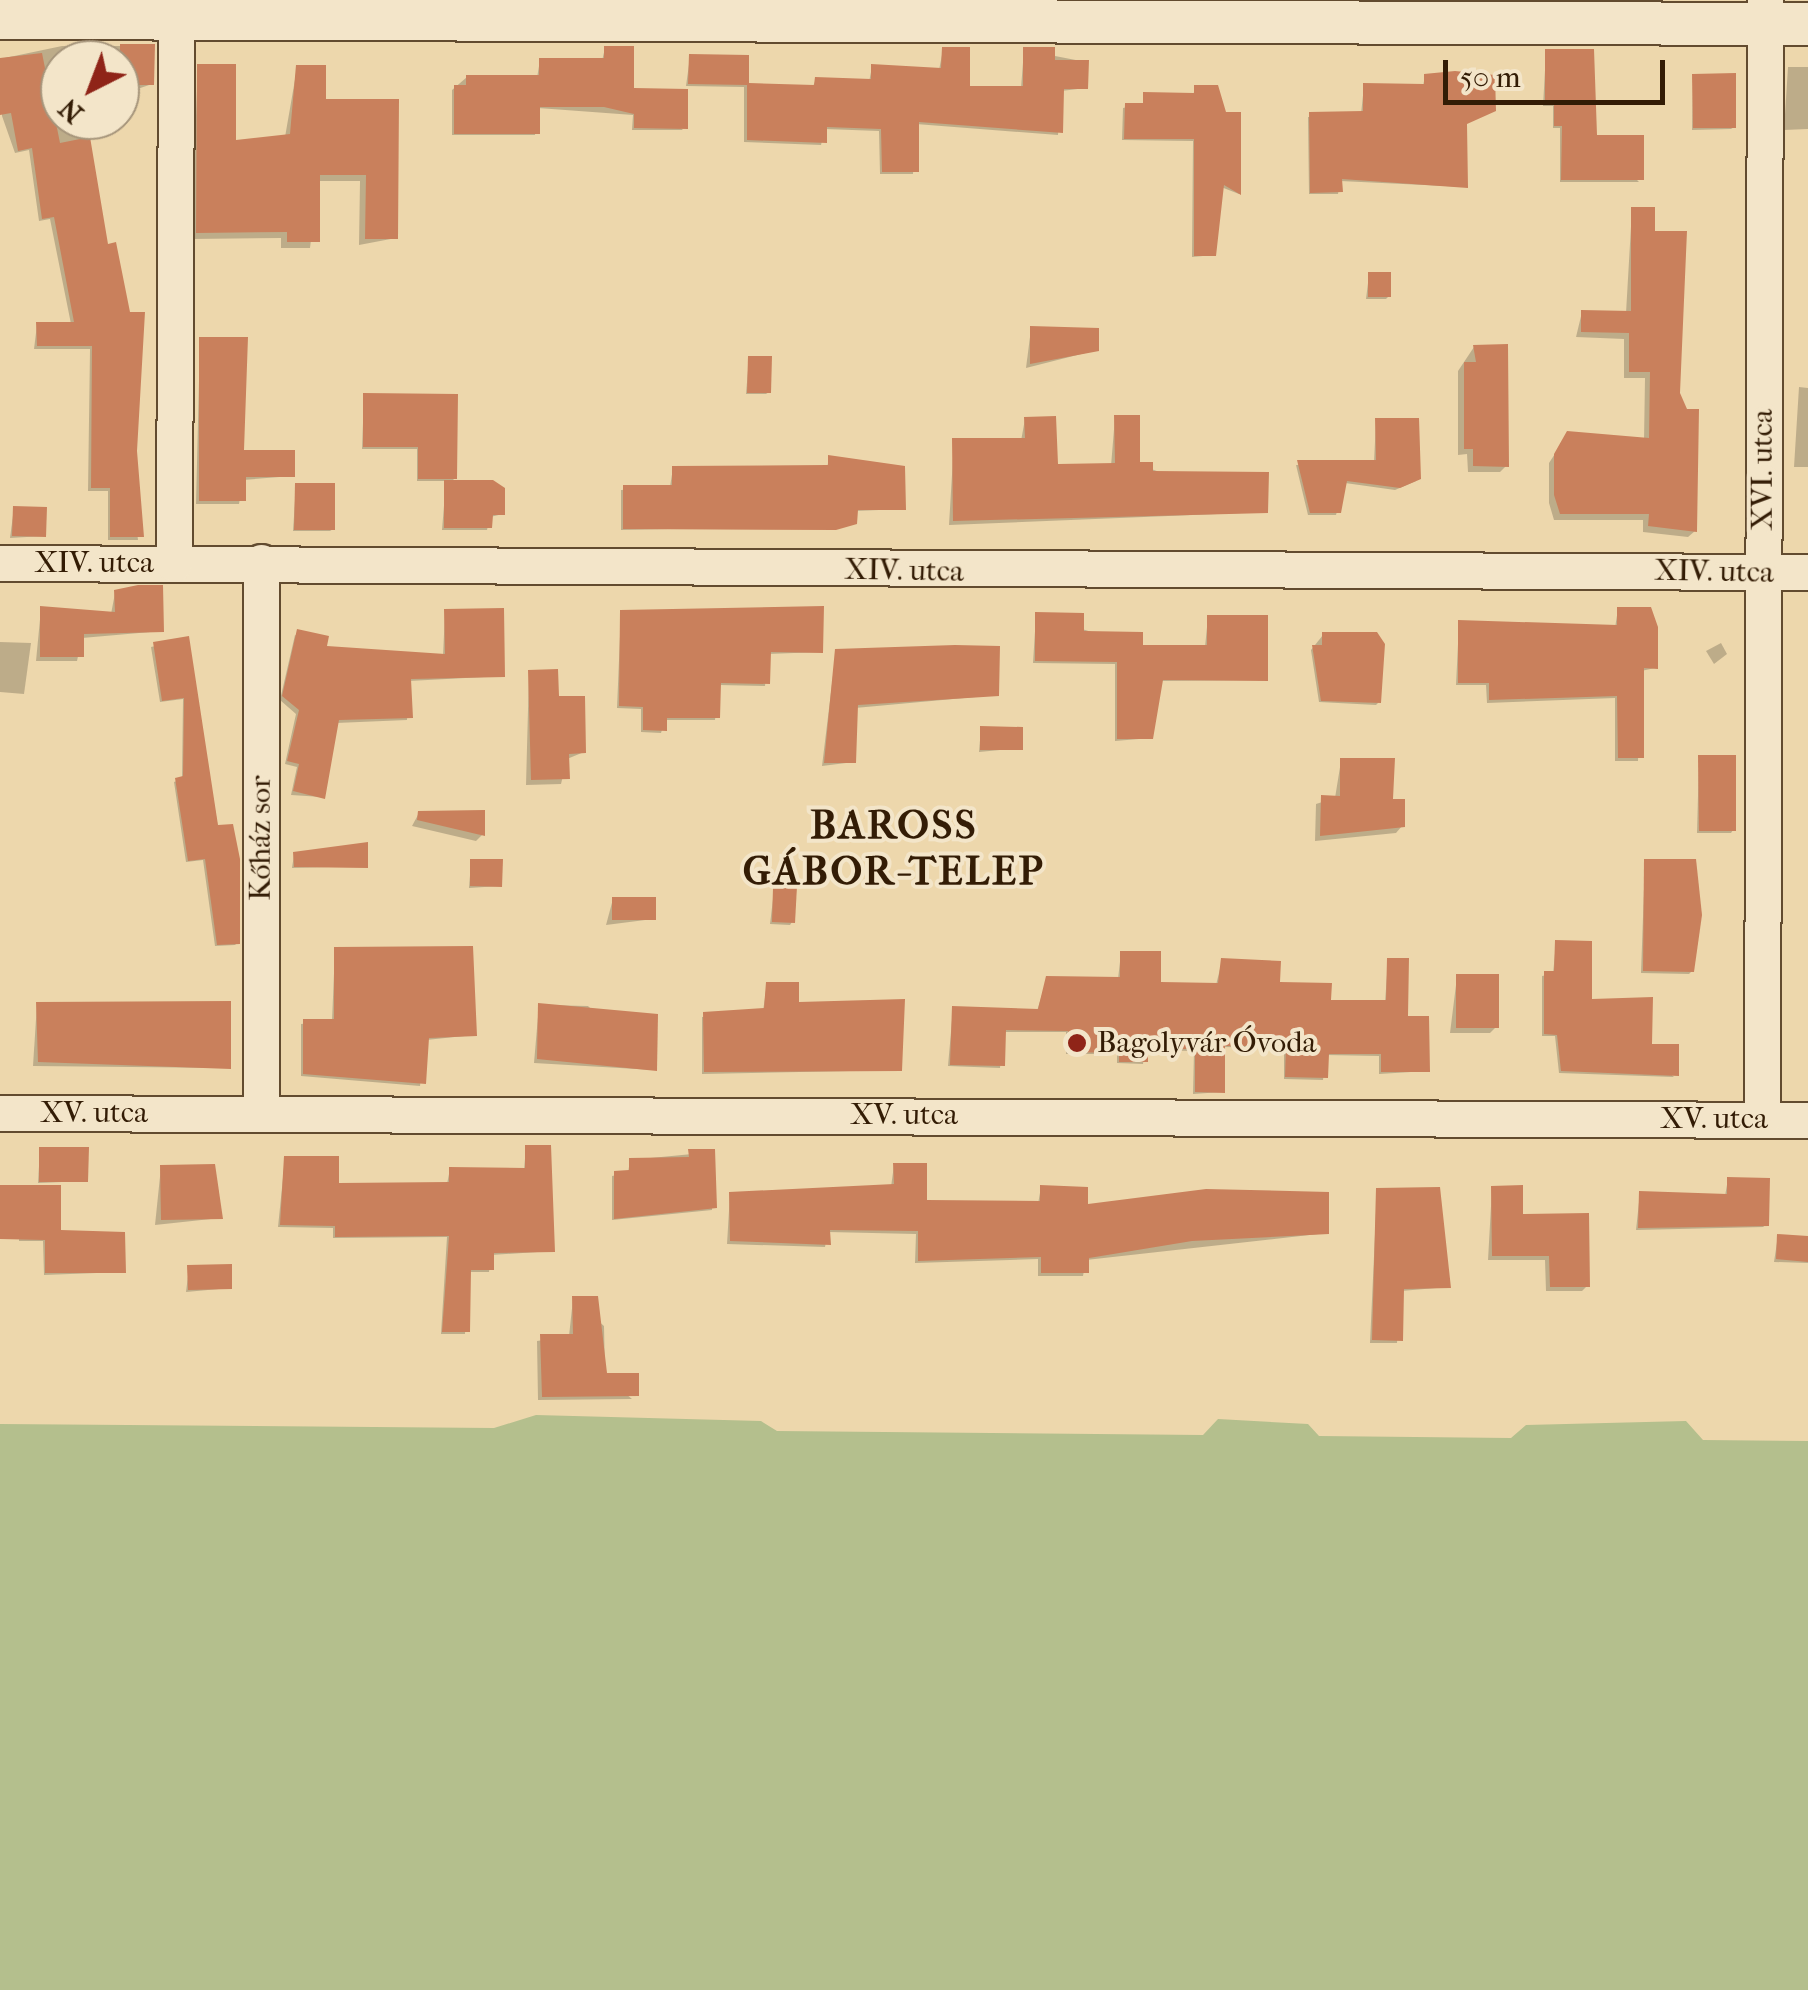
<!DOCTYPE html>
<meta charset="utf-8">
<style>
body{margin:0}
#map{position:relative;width:1808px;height:1990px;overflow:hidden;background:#edd7ac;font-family:"IM FELL French Canon",serif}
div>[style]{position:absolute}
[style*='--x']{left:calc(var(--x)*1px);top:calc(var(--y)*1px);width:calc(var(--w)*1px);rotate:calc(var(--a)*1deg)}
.green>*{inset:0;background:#b4bf8d}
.shadow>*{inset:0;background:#0003}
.building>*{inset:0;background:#c9805c}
.roads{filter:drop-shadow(2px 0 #624b2f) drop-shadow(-2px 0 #624b2f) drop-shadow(0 2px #624b2f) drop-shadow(0 -2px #624b2f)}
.minor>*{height:35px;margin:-17.5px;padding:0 17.5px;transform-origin:17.5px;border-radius:17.5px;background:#f3e5c9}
.tertiary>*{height:42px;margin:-21px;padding:0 21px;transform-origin:21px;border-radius:21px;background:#f3e5c9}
.dots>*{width:28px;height:28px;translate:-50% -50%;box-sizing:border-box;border:5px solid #f3e5c9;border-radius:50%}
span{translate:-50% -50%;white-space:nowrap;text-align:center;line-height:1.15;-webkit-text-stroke:8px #f3e5c9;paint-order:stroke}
.street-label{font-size:30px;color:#331c05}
.poi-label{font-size:30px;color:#331c05}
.left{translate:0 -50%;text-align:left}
.district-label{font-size:40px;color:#331c05;font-weight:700;letter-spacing:2.5px}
.north{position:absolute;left:40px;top:40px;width:100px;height:100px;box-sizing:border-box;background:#f3e5c9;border:2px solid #a6957b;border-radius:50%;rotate:222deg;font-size:28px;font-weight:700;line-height:40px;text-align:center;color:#331c05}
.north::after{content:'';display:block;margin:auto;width:35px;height:45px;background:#8f2418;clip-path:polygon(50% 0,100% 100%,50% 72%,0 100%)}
.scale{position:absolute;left:1443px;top:60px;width:222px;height:45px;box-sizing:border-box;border:5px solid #331c05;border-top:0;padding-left:12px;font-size:30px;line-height:35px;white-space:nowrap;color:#331c05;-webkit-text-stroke:8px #f3e5c9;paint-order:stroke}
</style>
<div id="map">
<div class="green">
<div style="clip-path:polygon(536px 1415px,761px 1421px,777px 1431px,1203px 1435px,1218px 1419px,1308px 1424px,1319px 1436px,1511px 1438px,1526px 1425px,1686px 1421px,1703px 1440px,1808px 1441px,1808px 1990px,0 1990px,0 1424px,494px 1428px)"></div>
</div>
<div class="shadow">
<div style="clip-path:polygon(62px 46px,152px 46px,152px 84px,120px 95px,120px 60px,60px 60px,60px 120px,84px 120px,106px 247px,138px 540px,108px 540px,108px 491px,88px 491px,90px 349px,34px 349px,37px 325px,71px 324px,50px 219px,39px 221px,29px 150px,15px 153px,2px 116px,0 59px)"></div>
<div style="clip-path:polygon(605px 48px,632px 91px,683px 130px,632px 130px,633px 115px,538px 108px,535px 135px,452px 135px,452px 90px,467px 77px,537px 78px,540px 60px,602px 61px)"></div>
<div style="clip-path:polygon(943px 50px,967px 88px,1021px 88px,1024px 50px,1086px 62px,1086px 88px,1061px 91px,1058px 135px,916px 124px,913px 174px,880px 174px,879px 131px,825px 129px,821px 145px,744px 142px,744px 87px,686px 86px,690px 57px,747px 57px,747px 86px,812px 88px,816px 80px,869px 82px,872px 67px,939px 70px)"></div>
<div style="clip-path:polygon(1546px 52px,1595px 137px,1639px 182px,1560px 182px,1560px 128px,1553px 128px,1553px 106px,1543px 106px)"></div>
<div style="clip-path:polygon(198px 66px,233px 143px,285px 137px,297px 68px,323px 102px,396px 102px,396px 238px,359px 245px,360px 181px,318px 181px,310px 248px,281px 248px,281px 238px,191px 239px)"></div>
<div style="clip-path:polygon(1788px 67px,1808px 67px,1808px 129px,1784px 130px)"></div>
<div style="clip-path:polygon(1425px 76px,1465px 124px,1466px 187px,1340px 181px,1338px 194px,1309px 194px,1308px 117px,1361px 114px,1364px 86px,1423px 86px)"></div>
<div style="clip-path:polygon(1693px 76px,1734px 127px,1731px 129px,1692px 130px)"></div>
<div style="clip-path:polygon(1216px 88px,1224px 115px,1239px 115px,1239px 194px,1221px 187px,1214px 255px,1192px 257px,1193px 141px,1122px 140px,1123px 108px)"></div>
<div style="clip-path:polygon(1632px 209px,1652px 234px,1695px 531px,1688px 537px,1643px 532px,1643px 520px,1554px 520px,1549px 503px,1549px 463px,1568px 434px,1644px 440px,1645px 378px,1624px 378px,1624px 339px,1576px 337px,1582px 312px,1626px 313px)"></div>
<div style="clip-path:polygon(1369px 275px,1389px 296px,1386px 299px,1366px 299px)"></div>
<div style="clip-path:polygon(1031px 329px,1097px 350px,1026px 368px)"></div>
<div style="clip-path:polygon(200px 339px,242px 452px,292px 476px,243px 480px,239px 504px,196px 504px)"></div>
<div style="clip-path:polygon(1474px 347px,1506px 466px,1500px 472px,1468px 472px,1467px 454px,1458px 455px,1458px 371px)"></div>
<div style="clip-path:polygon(749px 358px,769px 392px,766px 394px,746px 394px)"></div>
<div style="clip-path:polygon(1799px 387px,1808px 388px,1808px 467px,1794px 467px)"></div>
<div style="clip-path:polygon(364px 396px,455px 478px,450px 483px,503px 514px,490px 517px,487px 530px,442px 530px,446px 481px,417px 481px,417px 449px,362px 449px)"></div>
<div style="clip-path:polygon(1115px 417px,1138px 464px,1266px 512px,949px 525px,954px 441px,1021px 441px,1025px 419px,1055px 467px,1111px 466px)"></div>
<div style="clip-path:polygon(1376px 421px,1416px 481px,1395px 490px,1345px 483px,1336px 515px,1308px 515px,1296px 465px,1374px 462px)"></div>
<div style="clip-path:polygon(829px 458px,903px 509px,855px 511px,852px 525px,621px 530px,621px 490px,670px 487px,673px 468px,827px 468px)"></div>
<div style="clip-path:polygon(296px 486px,333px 529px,330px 531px,293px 531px)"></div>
<div style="clip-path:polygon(14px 508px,44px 536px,10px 538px)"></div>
<div style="clip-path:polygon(115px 593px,162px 631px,82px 638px,77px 661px,36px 661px,41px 609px,111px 614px)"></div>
<div style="clip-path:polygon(1618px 609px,1655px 668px,1641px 671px,1638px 761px,1615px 761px,1615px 698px,1487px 703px,1486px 685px,1456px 685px,1459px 623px,1615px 628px)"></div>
<div style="clip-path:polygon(445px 612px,503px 676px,409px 681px,407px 720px,336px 723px,322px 797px,291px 795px,297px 767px,285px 764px,296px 714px,280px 700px,295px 635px,324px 648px,443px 656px)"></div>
<div style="clip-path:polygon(621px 612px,821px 652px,768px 654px,765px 686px,719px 685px,715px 720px,665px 720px,661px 733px,641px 732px,641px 709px,617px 708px)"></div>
<div style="clip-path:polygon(1036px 615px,1141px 647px,1205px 647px,1208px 617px,1265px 680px,1160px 681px,1151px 738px,1115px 741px,1115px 664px,1033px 663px)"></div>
<div style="clip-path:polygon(1323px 635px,1379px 702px,1376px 705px,1319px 702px,1311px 650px)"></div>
<div style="clip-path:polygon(187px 639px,237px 943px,235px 945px,215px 946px,203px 860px,186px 862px,174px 782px,182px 779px,183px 699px,160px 702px,151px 647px)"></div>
<div style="clip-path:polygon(0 642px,31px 643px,24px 694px,0 692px)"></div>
<div style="clip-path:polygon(1721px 643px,1727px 654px,1714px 664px,1706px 651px)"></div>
<div style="clip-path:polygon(836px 651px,997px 695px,855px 708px,854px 762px,822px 766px)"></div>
<div style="clip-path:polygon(529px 672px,584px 752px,567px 759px,561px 784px,526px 785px)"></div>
<div style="clip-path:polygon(981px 728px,1020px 748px,979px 752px)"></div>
<div style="clip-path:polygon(1699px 758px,1733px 830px,1731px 833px,1697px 833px)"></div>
<div style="clip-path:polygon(1341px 761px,1390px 801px,1402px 826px,1396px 833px,1315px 841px,1316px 804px,1335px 798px)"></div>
<div style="clip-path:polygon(419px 813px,482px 835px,476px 841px,412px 826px)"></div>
<div style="clip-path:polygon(294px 855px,365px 866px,292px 868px)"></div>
<div style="clip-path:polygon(1645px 861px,1692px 971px,1689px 974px,1641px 973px)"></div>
<div style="clip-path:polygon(471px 862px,500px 886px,469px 888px)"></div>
<div style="clip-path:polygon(774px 891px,792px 922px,790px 925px,770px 924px)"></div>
<div style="clip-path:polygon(613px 899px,653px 919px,606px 925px)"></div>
<div style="clip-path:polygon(1556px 943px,1589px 1001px,1674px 1077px,1559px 1073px,1555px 1036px,1542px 1036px,1542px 976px,1553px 974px)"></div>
<div style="clip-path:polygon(335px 949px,474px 1035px,426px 1040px,420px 1086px,301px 1076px,301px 1024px,332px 1021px)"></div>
<div style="clip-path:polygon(1121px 953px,1159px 985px,1216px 985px,1222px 961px,1278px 963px,1278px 985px,1329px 1002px,1385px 1003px,1388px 960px,1427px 1071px,1379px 1074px,1379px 1056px,1326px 1055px,1323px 1080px,1284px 1079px,1284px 1048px,1223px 1047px,1222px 1092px,1193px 1094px,1194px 1051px,1145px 1050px,1143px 1064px,1117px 1063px,1117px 1054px,1066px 1054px,1066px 1032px,1003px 1032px,1000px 1068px,948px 1066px,953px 1009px,1037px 1011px,1047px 978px,1118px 979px)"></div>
<div style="clip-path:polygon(1457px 977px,1497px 1026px,1490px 1033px,1450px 1033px)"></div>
<div style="clip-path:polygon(767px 984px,796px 1004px,900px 1070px,702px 1074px,702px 1017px,763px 1011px)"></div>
<div style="clip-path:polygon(37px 1004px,229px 1068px,33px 1066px)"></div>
<div style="clip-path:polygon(539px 1005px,588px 1006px,654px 1070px,534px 1063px)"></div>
<div style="clip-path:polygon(526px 1147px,552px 1251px,491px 1255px,489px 1272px,468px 1272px,465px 1334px,441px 1334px,447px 1237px,333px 1238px,333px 1228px,278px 1227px,285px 1158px,336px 1186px,447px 1184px,450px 1169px,524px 1170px)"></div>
<div style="clip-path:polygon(40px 1149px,86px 1181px,38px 1183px)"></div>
<div style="clip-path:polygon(713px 1152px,712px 1210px,612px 1220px,612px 1176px,628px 1173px,630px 1160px)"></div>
<div style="clip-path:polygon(894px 1165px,924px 1203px,1038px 1204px,1041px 1187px,1086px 1206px,1327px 1233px,1086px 1260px,1083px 1276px,1038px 1276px,1038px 1259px,915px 1263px,916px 1234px,828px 1232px,825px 1247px,727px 1244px,730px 1194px,891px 1187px)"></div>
<div style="clip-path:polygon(161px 1167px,220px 1218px,155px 1225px)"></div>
<div style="clip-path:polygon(1728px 1179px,1764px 1227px,1636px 1230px,1640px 1193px,1725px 1196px)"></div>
<div style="clip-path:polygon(1492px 1188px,1587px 1286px,1582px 1291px,1546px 1291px,1545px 1260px,1488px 1260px)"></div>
<div style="clip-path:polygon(1377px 1191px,1448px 1287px,1401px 1291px,1397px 1343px,1370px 1343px)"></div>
<div style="clip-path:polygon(19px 1199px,59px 1232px,123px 1272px,44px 1275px,43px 1241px,19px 1241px)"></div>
<div style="clip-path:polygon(1778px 1236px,1808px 1239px,1808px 1263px,1774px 1262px)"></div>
<div style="clip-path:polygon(189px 1268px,230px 1288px,186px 1292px)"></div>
<div style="clip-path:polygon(573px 1299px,604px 1326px,605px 1376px,632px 1399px,538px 1400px,537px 1341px,569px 1336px)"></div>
</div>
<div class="building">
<div style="clip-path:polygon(120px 44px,155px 44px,154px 85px,120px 85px)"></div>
<div style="clip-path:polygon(604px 46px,634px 46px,634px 88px,688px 89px,688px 129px,634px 128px,634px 114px,604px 107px,540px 107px,540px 134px,454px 134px,454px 85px,466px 85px,466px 75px,539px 75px,539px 58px,604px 58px)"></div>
<div style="clip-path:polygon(942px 47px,970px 47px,970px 86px,1023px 86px,1023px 47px,1055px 47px,1055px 60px,1089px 60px,1088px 89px,1064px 89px,1063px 133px,919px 122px,919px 172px,882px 172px,881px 129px,827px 127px,827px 143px,747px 140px,747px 85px,688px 84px,689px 54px,749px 55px,749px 83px,814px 85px,815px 77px,871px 79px,871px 64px,941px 68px)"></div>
<div style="clip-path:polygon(1545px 49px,1594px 49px,1597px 135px,1644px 135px,1644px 180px,1561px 180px,1562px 126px,1554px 126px,1554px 104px,1545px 104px)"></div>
<div style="clip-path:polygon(42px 53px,60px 143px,90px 137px,108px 244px,116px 242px,130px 312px,145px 312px,137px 451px,144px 537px,110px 537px,110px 488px,91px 488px,92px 346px,37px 346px,36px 322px,74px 322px,54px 217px,42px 219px,32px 148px,18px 151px,11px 113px,0 115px,0 58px)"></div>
<div style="clip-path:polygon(197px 64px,236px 64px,236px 140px,290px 134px,296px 65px,326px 65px,326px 99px,399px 99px,398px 239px,365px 239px,366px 175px,320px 175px,320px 242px,287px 242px,287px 232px,196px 233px)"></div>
<div style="clip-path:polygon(1455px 71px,1495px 75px,1496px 111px,1467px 124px,1468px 188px,1342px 179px,1343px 192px,1310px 193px,1309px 112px,1363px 111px,1363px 83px,1424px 84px,1424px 74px)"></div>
<div style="clip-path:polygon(1736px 73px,1736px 128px,1693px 128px,1692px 74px)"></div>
<div style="clip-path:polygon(1194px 85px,1218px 85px,1226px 112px,1241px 112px,1241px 195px,1224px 185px,1216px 256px,1194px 256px,1194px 139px,1124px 139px,1125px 103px,1143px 103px,1143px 92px,1194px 93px)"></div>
<div style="clip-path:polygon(1631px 207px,1655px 207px,1655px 231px,1687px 231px,1680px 393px,1687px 409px,1699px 409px,1697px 532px,1648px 526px,1649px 514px,1560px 514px,1554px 495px,1554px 454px,1567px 431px,1649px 438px,1650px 372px,1629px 372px,1629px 333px,1581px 332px,1581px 310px,1631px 311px)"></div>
<div style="clip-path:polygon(1368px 272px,1391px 272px,1391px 297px,1368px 297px)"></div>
<div style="clip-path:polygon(1030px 326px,1099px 328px,1099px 351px,1030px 364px)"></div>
<div style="clip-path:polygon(199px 337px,248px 337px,244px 450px,295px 450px,295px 477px,246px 477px,246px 501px,199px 501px)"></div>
<div style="clip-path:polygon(1508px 344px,1509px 467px,1473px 466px,1473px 449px,1464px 449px,1464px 362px,1476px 362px,1473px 345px)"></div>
<div style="clip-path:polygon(748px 356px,772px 356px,771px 393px,747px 393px)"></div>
<div style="clip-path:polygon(363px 393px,458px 394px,457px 479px,418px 479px,418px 447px,363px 447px)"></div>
<div style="clip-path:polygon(1114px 415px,1140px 415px,1140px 462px,1153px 462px,1153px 471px,1269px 472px,1268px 513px,953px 521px,952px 438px,1025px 438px,1024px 417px,1056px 416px,1058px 464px,1115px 463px)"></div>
<div style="clip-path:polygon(1375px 418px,1419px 418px,1421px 479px,1400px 488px,1347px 481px,1341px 513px,1310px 513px,1297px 460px,1376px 460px)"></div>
<div style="clip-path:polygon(828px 455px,905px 466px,906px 510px,858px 510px,857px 524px,836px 530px,623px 529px,623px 485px,672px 485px,672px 466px,828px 465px)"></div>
<div style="clip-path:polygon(444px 480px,493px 480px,505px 488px,505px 515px,493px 515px,492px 528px,444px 528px)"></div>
<div style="clip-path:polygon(295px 483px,335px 483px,335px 530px,294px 530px)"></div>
<div style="clip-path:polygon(13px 506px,47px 507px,46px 537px,12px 536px)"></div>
<div style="clip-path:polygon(138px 585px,163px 585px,164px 632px,84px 634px,84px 657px,40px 657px,40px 606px,115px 612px,114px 590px)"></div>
<div style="clip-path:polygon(824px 606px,823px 653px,771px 652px,770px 684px,721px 683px,720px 718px,667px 718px,667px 731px,643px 730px,643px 707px,619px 706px,620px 610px)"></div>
<div style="clip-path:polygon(1617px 607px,1651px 607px,1658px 627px,1658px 669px,1644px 668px,1644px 758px,1618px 758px,1617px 696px,1489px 700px,1489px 683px,1458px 683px,1458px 620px,1617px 625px)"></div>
<div style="clip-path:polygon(504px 608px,505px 677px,411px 679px,413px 718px,339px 720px,325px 799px,293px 791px,299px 764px,287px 761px,299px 710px,282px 696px,297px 629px,329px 636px,327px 646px,445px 654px,444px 609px)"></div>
<div style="clip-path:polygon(1035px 612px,1084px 613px,1084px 631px,1143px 632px,1143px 645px,1207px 645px,1207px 615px,1268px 615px,1268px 681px,1163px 680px,1153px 739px,1117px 739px,1117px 662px,1035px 661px)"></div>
<div style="clip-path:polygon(1322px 632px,1377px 632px,1385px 644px,1381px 703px,1321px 701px,1312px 645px,1322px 645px)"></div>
<div style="clip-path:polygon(189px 636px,218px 825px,233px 824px,240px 859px,240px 944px,217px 945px,205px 859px,188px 861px,175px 778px,183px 776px,184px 698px,162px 701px,153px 642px)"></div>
<div style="clip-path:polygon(955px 645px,1000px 646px,999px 696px,858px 705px,856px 763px,824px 763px,835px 649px)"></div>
<div style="clip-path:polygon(558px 669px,559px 696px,585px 696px,586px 753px,569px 754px,570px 779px,531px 780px,528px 670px)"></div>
<div style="clip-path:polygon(980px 726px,1023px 727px,1023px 750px,980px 750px)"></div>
<div style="clip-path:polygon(1698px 755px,1736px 755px,1736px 831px,1699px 831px)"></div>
<div style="clip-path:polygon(1340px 758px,1395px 758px,1393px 799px,1405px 799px,1405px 827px,1320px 836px,1321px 795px,1340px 796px)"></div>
<div style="clip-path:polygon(485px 810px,485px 836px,417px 820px,418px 811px)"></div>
<div style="clip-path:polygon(368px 842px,368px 868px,294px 867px,293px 852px)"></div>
<div style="clip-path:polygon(470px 859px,503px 859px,502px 887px,470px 886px)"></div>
<div style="clip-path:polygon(1644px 859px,1696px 859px,1702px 915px,1694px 972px,1643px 971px)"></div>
<div style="clip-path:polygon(797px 886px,795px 923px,772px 922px,773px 888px)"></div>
<div style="clip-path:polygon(612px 897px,656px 897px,656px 920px,612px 920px)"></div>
<div style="clip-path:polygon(1555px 940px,1592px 941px,1592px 999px,1653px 997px,1652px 1044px,1679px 1044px,1679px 1076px,1561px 1071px,1557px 1035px,1544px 1034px,1544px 971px,1554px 971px)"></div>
<div style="clip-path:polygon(473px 946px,477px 1036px,429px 1038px,426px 1084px,303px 1074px,303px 1019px,334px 1019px,334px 947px)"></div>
<div style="clip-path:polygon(1120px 951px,1161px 951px,1161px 982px,1218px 983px,1221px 958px,1281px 961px,1280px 982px,1332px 983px,1331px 1000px,1386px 1000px,1387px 958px,1409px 958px,1408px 1016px,1429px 1016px,1430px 1072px,1381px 1072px,1381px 1054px,1329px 1054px,1328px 1078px,1285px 1077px,1286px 1046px,1225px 1046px,1225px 1093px,1195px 1092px,1195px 1049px,1148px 1049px,1148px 1062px,1119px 1062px,1119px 1053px,1067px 1052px,1068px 1031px,1006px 1030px,1005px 1066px,950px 1065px,952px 1006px,1038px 1009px,1046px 976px,1120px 977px)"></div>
<div style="clip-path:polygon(1456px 974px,1499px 974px,1499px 1028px,1456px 1028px)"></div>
<div style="clip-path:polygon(766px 982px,799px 982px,799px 1002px,905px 999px,902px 1071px,704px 1072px,703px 1012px,764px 1008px)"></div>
<div style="clip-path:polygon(231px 1001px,231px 1069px,38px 1062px,36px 1002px)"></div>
<div style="clip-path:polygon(538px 1003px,658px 1014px,657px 1071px,537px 1059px)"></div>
<div style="clip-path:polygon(525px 1145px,551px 1145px,555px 1252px,494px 1253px,494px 1270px,471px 1270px,470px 1332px,442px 1332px,449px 1236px,335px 1237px,335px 1226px,280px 1225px,284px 1156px,339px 1156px,339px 1183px,449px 1182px,449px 1167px,525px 1168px)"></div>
<div style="clip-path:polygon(39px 1147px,89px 1147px,88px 1182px,39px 1182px)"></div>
<div style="clip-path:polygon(688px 1149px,715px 1149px,717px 1208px,614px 1219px,614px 1171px,629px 1170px,629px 1158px,689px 1157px)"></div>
<div style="clip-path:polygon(893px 1163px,927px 1163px,927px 1200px,1040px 1201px,1040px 1185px,1088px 1187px,1088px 1204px,1206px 1189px,1329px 1192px,1329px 1234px,1192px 1241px,1089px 1258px,1089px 1273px,1041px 1273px,1041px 1257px,918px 1261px,918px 1231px,830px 1230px,831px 1245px,730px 1241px,729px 1192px,894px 1184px)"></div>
<div style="clip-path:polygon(215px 1164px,223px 1219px,161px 1220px,160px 1165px)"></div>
<div style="clip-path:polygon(1727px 1177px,1770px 1178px,1769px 1226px,1638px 1228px,1639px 1191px,1727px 1194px)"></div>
<div style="clip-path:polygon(0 1185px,61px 1185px,61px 1230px,125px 1232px,126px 1273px,45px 1273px,45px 1240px,0 1239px)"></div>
<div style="clip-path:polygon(1523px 1185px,1523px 1214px,1589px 1213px,1590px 1287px,1550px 1287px,1549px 1256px,1492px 1256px,1491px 1186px)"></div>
<div style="clip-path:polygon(1440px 1187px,1451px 1288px,1404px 1289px,1403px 1341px,1372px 1340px,1376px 1188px)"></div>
<div style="clip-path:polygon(1777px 1234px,1808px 1236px,1808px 1262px,1776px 1259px)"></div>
<div style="clip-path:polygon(232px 1264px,232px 1289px,188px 1290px,187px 1265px)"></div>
<div style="clip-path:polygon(572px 1296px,598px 1296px,607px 1373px,639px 1373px,639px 1396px,542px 1397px,540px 1334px,573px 1334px)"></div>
</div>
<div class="roads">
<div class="minor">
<div style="--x:0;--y:563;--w:1808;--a:0.29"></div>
<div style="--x:174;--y:564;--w:545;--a:-89.79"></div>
<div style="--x:0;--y:1113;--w:1808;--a:0.22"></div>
<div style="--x:261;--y:1113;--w:551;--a:-90"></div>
<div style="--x:1762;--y:1119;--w:1119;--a:-89.85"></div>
</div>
<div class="tertiary">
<div style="--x:0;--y:18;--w:1808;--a:0.19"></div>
</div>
</div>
<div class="dots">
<div style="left:1077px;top:1043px;background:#8f2418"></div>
</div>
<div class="street-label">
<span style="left:1763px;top:470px;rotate:-90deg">XVI. utca</span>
<span style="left:94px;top:563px">XIV. utca</span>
<span style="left:904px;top:571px;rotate:1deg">XIV. utca</span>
<span style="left:1714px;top:572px;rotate:1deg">XIV. utca</span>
<span style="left:261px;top:838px;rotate:-90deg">Kőház sor</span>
<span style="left:94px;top:1113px">XV. utca</span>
<span style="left:904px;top:1115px">XV. utca</span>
<span style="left:1714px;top:1119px">XV. utca</span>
</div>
<div class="poi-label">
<span class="left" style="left:1097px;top:1043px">Bagolyvár Óvoda</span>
</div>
<div class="district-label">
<span style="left:894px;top:848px">BAROSS<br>GÁBOR-TELEP</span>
</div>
<div class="north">N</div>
<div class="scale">50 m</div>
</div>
